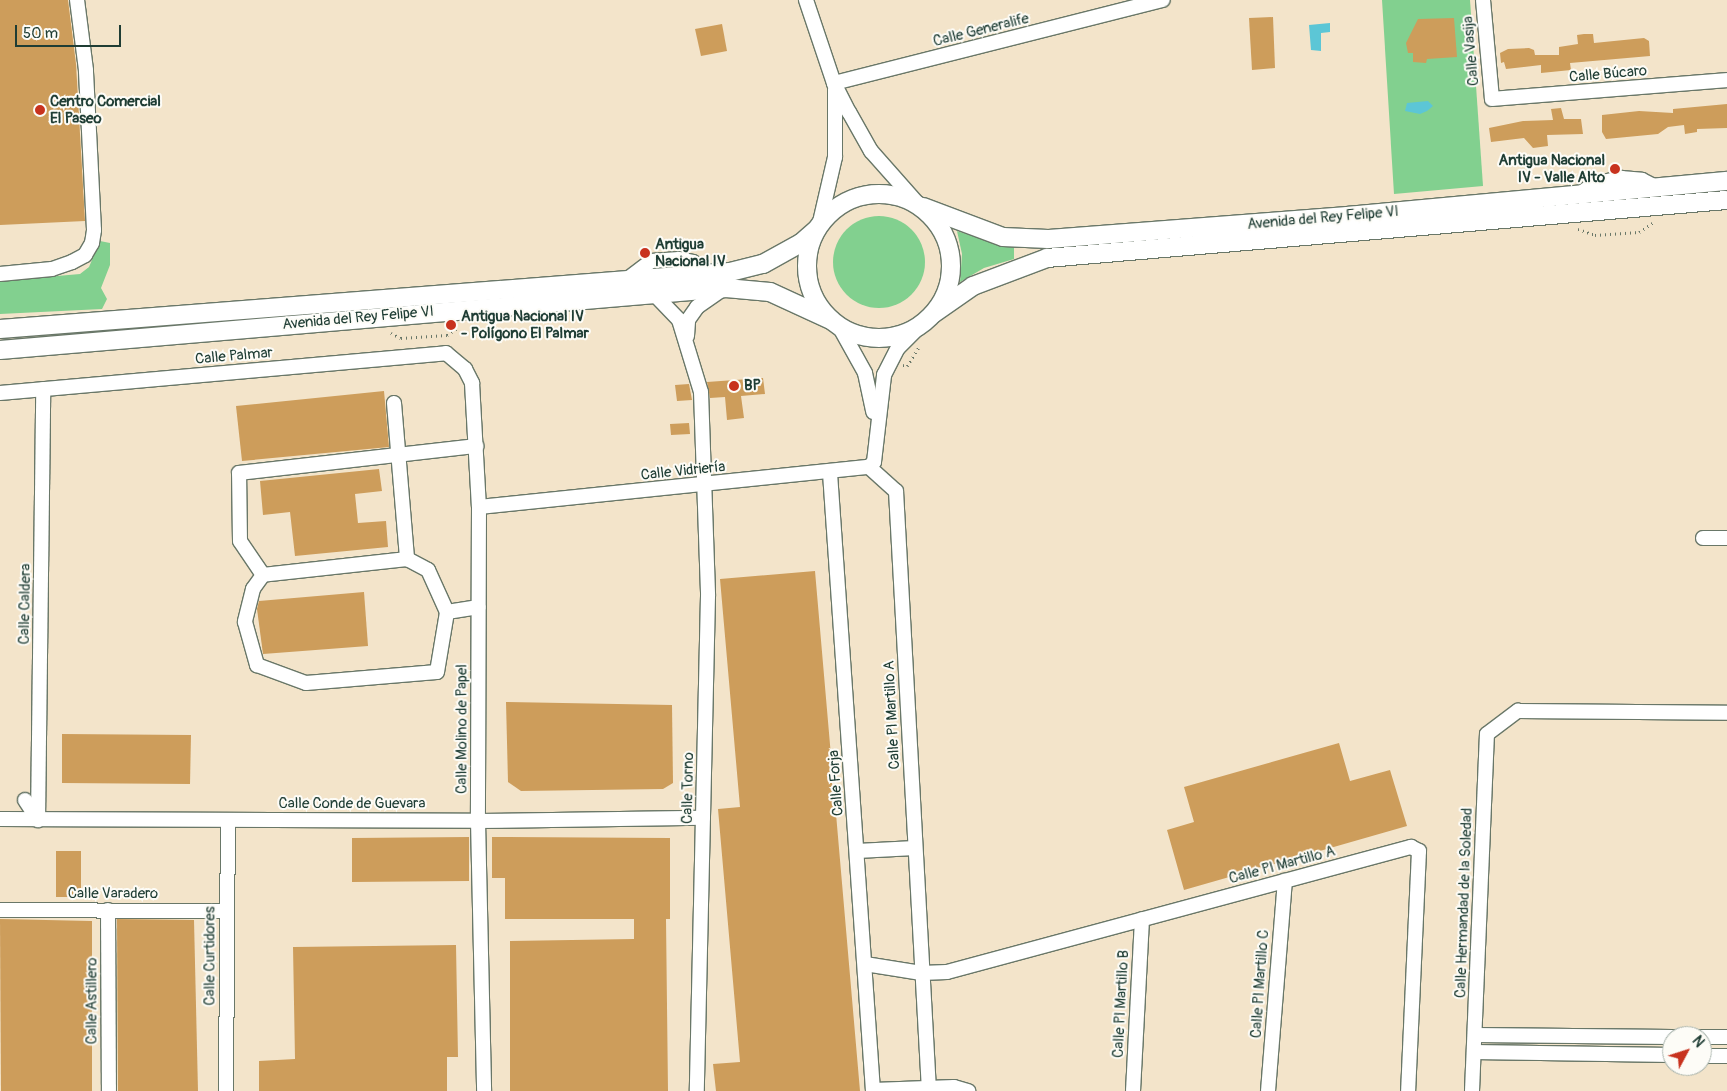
<!DOCTYPE html>
<meta charset="utf-8">
<style>
body{margin:0}
#map{position:relative;width:1727px;height:1091px;overflow:hidden;background:#f3e4ca;font-family:Pangolin,sans-serif}
div>[style]{position:absolute}
[style*='--x']{left:calc(var(--x)*1px);top:calc(var(--y)*1px);width:calc(var(--w)*1px);rotate:calc(var(--a)*1deg)}
.green>*{inset:0;background:#82d08f}
.round{border-radius:50%}
.water>*{inset:0;background:#5cc6d6}
.building>*{inset:0;background:#cd9d5b}
.path>*{height:2.5px;margin-top:-1.25px;transform-origin:0;background:repeating-linear-gradient(90deg,#697768 0 1px,transparent 0 5px)}
.roads{filter:drop-shadow(1px 0 #697768) drop-shadow(-1px 0 #697768) drop-shadow(0 1px #697768) drop-shadow(0 -1px #697768)}
.minor>*{height:14px;margin:-7px;padding:0 7px;transform-origin:7px;border-radius:7px;background:#fff}
.major>*{height:18px;margin:-9px;padding:0 9px;transform-origin:9px;border-radius:9px;background:#fff}
.major>.ring{margin:-9px;padding:0;box-sizing:content-box;background:none;border:18px solid #fff;border-radius:50%}
.dots>*{width:14px;height:14px;translate:-50% -50%;box-sizing:border-box;border:2px solid #fdfcf7;border-radius:50%}
span{translate:-50% -50%;white-space:nowrap;text-align:center;line-height:1.15;-webkit-text-stroke:4px #fdfcf7;paint-order:stroke}
.street-label{font-size:15px;color:#1f3d34}
.poi-label{font-size:15px;color:#1f3d34;font-weight:700}
.left{translate:0 -50%;text-align:left}
.right{translate:-100% -50%;text-align:right}
.north{position:absolute;left:1662px;top:1026px;width:50px;height:50px;box-sizing:border-box;background:#fdfcf7;border:1px solid #a4b0a9;border-radius:50%;rotate:50deg;font-size:14px;font-weight:700;line-height:20px;text-align:center;color:#1f3d34}
.north::after{content:'';display:block;margin:auto;width:18px;height:22px;background:#c8321e;clip-path:polygon(50% 0,100% 100%,50% 72%,0 100%)}
.scale{position:absolute;left:15px;top:25px;width:106px;height:22px;box-sizing:border-box;border:2px solid #1f3d34;border-top:0;padding-left:6px;font-size:15px;line-height:18px;white-space:nowrap;color:#1f3d34;-webkit-text-stroke:4px #fdfcf7;paint-order:stroke}
</style>
<div id="map">
<div class="green">
<div style="clip-path:polygon(1382px 0,1470px 0,1483px 186px,1394px 194px)"></div>
<div class="round" style="left:833px;top:216px;width:92px;height:92px"></div>
<div style="clip-path:polygon(957px 231px,988px 241px,1014px 245px,1014px 259px,984px 268px,960px 282px,962px 254px)"></div>
<div style="clip-path:polygon(100px 241px,110px 243px,110px 265px,101px 288px,107px 299px,102px 309px,0 314px,0 281px,80px 274px,89px 267px)"></div>
</div>
<div class="water">
<div style="clip-path:polygon(1330px 23px,1330px 32px,1321px 33px,1321px 51px,1311px 50px,1309px 25px)"></div>
<div style="clip-path:polygon(1428px 101px,1433px 106px,1427px 111px,1420px 114px,1405px 111px,1407px 103px)"></div>
</div>
<div class="building">
<div style="clip-path:polygon(0 0,68px 0,76px 64px,85px 221px,0 225px)"></div>
<div style="clip-path:polygon(1273px 17px,1275px 68px,1252px 70px,1249px 18px)"></div>
<div style="clip-path:polygon(1454px 18px,1457px 57px,1427px 59px,1426px 63px,1413px 62px,1413px 53px,1408px 53px,1406px 43px,1418px 19px)"></div>
<div style="clip-path:polygon(722px 24px,727px 51px,701px 56px,695px 29px)"></div>
<div style="clip-path:polygon(1584px 34px,1593px 34px,1594px 43px,1644px 38px,1649px 41px,1650px 56px,1570px 63px,1571px 70px,1541px 73px,1541px 65px,1506px 69px,1504px 62px,1501px 63px,1500px 53px,1508px 49px,1529px 48px,1534px 50px,1535px 55px,1559px 55px,1559px 47px,1578px 44px,1577px 35px)"></div>
<div style="clip-path:polygon(1727px 104px,1727px 128px,1697px 129px,1697px 132px,1685px 134px,1684px 125px,1668px 127px,1658px 134px,1606px 139px,1602px 132px,1602px 115px,1639px 111px,1673px 113px,1673px 109px)"></div>
<div style="clip-path:polygon(1561px 108px,1564px 119px,1581px 119px,1583px 134px,1547px 135px,1548px 146px,1533px 148px,1524px 138px,1491px 142px,1489px 128px,1523px 121px,1553px 120px,1551px 109px)"></div>
<div style="clip-path:polygon(763px 378px,765px 394px,741px 396px,744px 418px,727px 420px,725px 397px,710px 398px,707px 382px)"></div>
<div style="clip-path:polygon(689px 384px,692px 400px,677px 401px,675px 385px)"></div>
<div style="clip-path:polygon(384px 391px,389px 447px,242px 461px,236px 406px)"></div>
<div style="clip-path:polygon(689px 423px,690px 434px,671px 435px,670px 424px)"></div>
<div style="clip-path:polygon(379px 469px,382px 491px,355px 494px,358px 523px,386px 521px,388px 547px,295px 556px,290px 512px,263px 515px,260px 481px)"></div>
<div style="clip-path:polygon(815px 571px,860px 1091px,716px 1091px,713px 1064px,740px 1062px,718px 809px,740px 807px,720px 579px)"></div>
<div style="clip-path:polygon(364px 592px,368px 646px,263px 654px,257px 609px,259px 601px)"></div>
<div style="clip-path:polygon(506px 702px,672px 705px,673px 783px,663px 789px,521px 791px,508px 782px)"></div>
<div style="clip-path:polygon(62px 734px,191px 735px,190px 784px,62px 783px)"></div>
<div style="clip-path:polygon(1339px 743px,1350px 781px,1390px 770px,1407px 826px,1184px 890px,1167px 830px,1194px 822px,1184px 787px)"></div>
<div style="clip-path:polygon(469px 837px,469px 881px,352px 882px,352px 838px)"></div>
<div style="clip-path:polygon(492px 837px,670px 838px,670px 919px,666px 919px,668px 1091px,510px 1091px,510px 941px,634px 939px,634px 919px,505px 919px,505px 878px,492px 878px)"></div>
<div style="clip-path:polygon(56px 851px,81px 851px,81px 897px,56px 897px)"></div>
<div style="clip-path:polygon(0 919px,92px 921px,92px 1091px,1px 1091px)"></div>
<div style="clip-path:polygon(117px 919px,194px 920px,198px 1091px,118px 1091px)"></div>
<div style="clip-path:polygon(456px 945px,458px 1057px,447px 1057px,447px 1091px,259px 1091px,259px 1061px,295px 1059px,293px 947px)"></div>
</div>
<div class="path">
<div style="--x:1578;--y:229;--w:18;--a:19"></div>
<div style="--x:1595;--y:235;--w:44;--a:-3.9"></div>
<div style="--x:1639;--y:232;--w:18;--a:-34"></div>
<div style="--x:391;--y:333;--w:11;--a:27"></div>
<div style="--x:401;--y:338;--w:46;--a:-3.7"></div>
<div style="--x:447;--y:335;--w:14;--a:-34"></div>
<div style="--x:903;--y:365;--w:4;--a:14"></div>
<div style="--x:907;--y:366;--w:22;--a:-58"></div>
</div>
<div class="roads">
<div class="minor">
<div style="--x:806;--y:0;--w:88;--a:71.4"></div>
<div style="--x:834;--y:83;--w:33;--a:63"></div>
<div style="--x:849;--y:112;--w:45;--a:60.6"></div>
<div style="--x:871;--y:151;--w:71;--a:48.4"></div>
<div style="--x:1483;--y:0;--w:99;--a:84.8"></div>
<div style="--x:1492;--y:99;--w:236;--a:-4.6"></div>
<div style="--x:834;--y:83;--w:339;--a:-14.2"></div>
<div style="--x:1578;--y:195;--w:19;--a:-35"></div>
<div style="--x:1594;--y:184;--w:28;--a:-13"></div>
<div style="--x:1621;--y:178;--w:21;--a:5"></div>
<div style="--x:1642;--y:180;--w:16;--a:27"></div>
<div style="--x:820;--y:222;--w:67;--a:-77"></div>
<div style="--x:835;--y:157;--w:68;--a:-90"></div>
<div style="--x:0;--y:274;--w:52;--a:-5.5"></div>
<div style="--x:52;--y:269;--w:21;--a:-19"></div>
<div style="--x:72;--y:262;--w:15;--a:-28"></div>
<div style="--x:85;--y:255;--w:14;--a:-60"></div>
<div style="--x:92;--y:243;--w:13;--a:-81"></div>
<div style="--x:94;--y:230;--w:160;--a:-92.9"></div>
<div style="--x:86;--y:70;--w:71;--a:-97.3"></div>
<div style="--x:626;--y:280;--w:31;--a:-37"></div>
<div style="--x:651;--y:261;--w:28;--a:-4"></div>
<div style="--x:679;--y:259;--w:14;--a:12"></div>
<div style="--x:693;--y:262;--w:22;--a:34"></div>
<div style="--x:654;--y:294;--w:36;--a:46"></div>
<div style="--x:679;--y:320;--w:75;--a:73"></div>
<div style="--x:701;--y:392;--w:204;--a:88"></div>
<div style="--x:708;--y:596;--w:495;--a:91.3"></div>
<div style="--x:839;--y:326;--w:54;--a:61"></div>
<div style="--x:865;--y:373;--w:40;--a:78"></div>
<div style="--x:687;--y:336;--w:16;--a:-86"></div>
<div style="--x:688;--y:320;--w:16;--a:-55"></div>
<div style="--x:697;--y:307;--w:32;--a:-35"></div>
<div style="--x:0;--y:393;--w:448;--a:-5.1"></div>
<div style="--x:446;--y:353;--w:25;--a:40"></div>
<div style="--x:465;--y:369;--w:16;--a:63"></div>
<div style="--x:472;--y:383;--w:124;--a:86.8"></div>
<div style="--x:479;--y:507;--w:314;--a:90.2"></div>
<div style="--x:478;--y:821;--w:270;--a:88.7"></div>
<div style="--x:394;--y:403;--w:157;--a:85.2"></div>
<div style="--x:869;--y:467;--w:36;--a:42"></div>
<div style="--x:896;--y:491;--w:601;--a:86.85"></div>
<div style="--x:830;--y:473;--w:619;--a:86.02"></div>
<div style="--x:479;--y:507;--w:392;--a:-5.9"></div>
<div style="--x:869;--y:467;--w:7;--a:-45"></div>
<div style="--x:874;--y:462;--w:88;--a:-83.4"></div>
<div style="--x:884;--y:375;--w:30;--a:-63"></div>
<div style="--x:898;--y:348;--w:31;--a:-45"></div>
<div style="--x:1703;--y:538;--w:24;--a:0"></div>
<div style="--x:263;--y:575;--w:41;--a:-124.1"></div>
<div style="--x:240;--y:541;--w:68;--a:-90.8"></div>
<div style="--x:239;--y:473;--w:239;--a:-6.5"></div>
<div style="--x:447;--y:612;--w:46;--a:-114.3"></div>
<div style="--x:428;--y:570;--w:24;--a:-152"></div>
<div style="--x:407;--y:559;--w:145;--a:173.7"></div>
<div style="--x:263;--y:575;--w:17;--a:126"></div>
<div style="--x:253;--y:589;--w:34;--a:104"></div>
<div style="--x:245;--y:622;--w:45;--a:74.4"></div>
<div style="--x:257;--y:665;--w:52;--a:20.2"></div>
<div style="--x:306;--y:683;--w:131;--a:-4.8"></div>
<div style="--x:437;--y:672;--w:61;--a:-80.5"></div>
<div style="--x:447;--y:612;--w:32;--a:-9"></div>
<div style="--x:25;--y:800;--w:24;--a:57"></div>
<div style="--x:0;--y:819;--w:478;--a:0.2"></div>
<div style="--x:478;--y:821;--w:225;--a:-0.8"></div>
<div style="--x:38;--y:820;--w:431;--a:-89.3"></div>
<div style="--x:857;--y:851;--w:58;--a:-3"></div>
<div style="--x:0;--y:910;--w:226;--a:0.3"></div>
<div style="--x:108;--y:910;--w:181;--a:89.7"></div>
<div style="--x:865;--y:964;--w:57;--a:9.1"></div>
<div style="--x:921;--y:973;--w:26;--a:-2"></div>
<div style="--x:947;--y:972;--w:481;--a:-15.1"></div>
<div style="--x:1411;--y:847;--w:9;--a:27"></div>
<div style="--x:1419;--y:851;--w:240;--a:92.6"></div>
<div style="--x:1475;--y:1035;--w:197;--a:0.6"></div>
<div style="--x:1702;--y:1037;--w:25;--a:0"></div>
<div style="--x:1474;--y:1052;--w:198;--a:0.9"></div>
<div style="--x:1702;--y:1056;--w:25;--a:0"></div>
<div style="--x:873;--y:1090;--w:81;--a:-2.1"></div>
<div style="--x:954;--y:1087;--w:15;--a:16"></div>
<div style="--x:226;--y:1091;--w:271;--a:-89.6"></div>
<div style="--x:1133;--y:1091;--w:172;--a:-87"></div>
<div style="--x:1268;--y:1091;--w:211;--a:-85.4"></div>
<div style="--x:1472;--y:1091;--w:357;--a:-87.6"></div>
<div style="--x:1487;--y:734;--w:39;--a:-37"></div>
<div style="--x:1518;--y:711;--w:209;--a:0.5"></div>
</div>
<div class="major">
<div class="ring" style="left:807px;top:194px;width:126px;height:126px"></div>
<div style="--x:923;--y:207;--w:85;--a:20.6"></div>
<div style="--x:1003;--y:237;--w:45;--a:2.5"></div>
<div style="--x:1048;--y:239;--w:301;--a:-4.4"></div>
<div style="--x:1348;--y:216;--w:381;--a:-5.3"></div>
<div style="--x:933;--y:314;--w:49;--a:-35"></div>
<div style="--x:973;--y:286;--w:79;--a:-20.7"></div>
<div style="--x:1047;--y:258;--w:682;--a:-4.88"></div>
<div style="--x:0;--y:329;--w:732;--a:-4.46"></div>
<div style="--x:730;--y:272;--w:34;--a:-14"></div>
<div style="--x:763;--y:264;--w:43;--a:-28.9"></div>
<div style="--x:801;--y:243;--w:20;--a:-41"></div>
<div style="--x:0;--y:350;--w:729;--a:-4.88"></div>
<div style="--x:726;--y:288;--w:44;--a:5.2"></div>
<div style="--x:770;--y:292;--w:67;--a:24.7"></div>
</div>
</div>
<div class="dots">
<div style="left:40px;top:110px;background:#c8321e"></div>
<div style="left:1615px;top:169px;background:#c8321e"></div>
<div style="left:645px;top:253px;background:#c8321e"></div>
<div style="left:451px;top:325px;background:#c8321e"></div>
<div style="left:734px;top:386px;background:#c8321e"></div>
</div>
<div class="street-label">
<span style="left:981px;top:30px;rotate:-14deg">Calle Generalife</span>
<span style="left:1471px;top:51px;rotate:-95deg">Calle Vasija</span>
<span style="left:1608px;top:74px;rotate:-5deg">Calle Búcaro</span>
<span style="left:1323px;top:218px;rotate:-5deg">Avenida del Rey Felipe VI</span>
<span style="left:358px;top:318px;rotate:-5deg">Avenida del Rey Felipe VI</span>
<span style="left:234px;top:356px;rotate:-5deg">Calle Palmar</span>
<span style="left:683px;top:471px;rotate:-6deg">Calle Vidriería</span>
<span style="left:25px;top:604px;rotate:-89deg">Calle Caldera</span>
<span style="left:892px;top:715px;rotate:-93deg">Calle Pl Martillo A</span>
<span style="left:462px;top:729px;rotate:-90deg">Calle Molino de Papel</span>
<span style="left:836px;top:783px;rotate:-94deg">Calle Forja</span>
<span style="left:688px;top:788px;rotate:-89deg">Calle Torno</span>
<span style="left:352px;top:804px">Calle Conde de Guevara</span>
<span style="left:1282px;top:865px;rotate:-15deg">Calle Pl Martillo A</span>
<span style="left:113px;top:894px">Calle Varadero</span>
<span style="left:1464px;top:903px;rotate:-88deg">Calle Hermandad de la Soledad</span>
<span style="left:210px;top:956px;rotate:-90deg">Calle Curtidores</span>
<span style="left:1260px;top:984px;rotate:-86deg">Calle Pl Martillo C</span>
<span style="left:92px;top:1001px;rotate:-90deg">Calle Astillero</span>
<span style="left:1121px;top:1004px;rotate:-87deg">Calle Pl Martillo B</span>
</div>
<div class="poi-label">
<span class="left" style="left:50px;top:110px">Centro Comercial<br>El Paseo</span>
<span class="right" style="left:1605px;top:169px">Antigua Nacional<br>IV - Valle Alto</span>
<span class="left" style="left:655px;top:253px">Antigua<br>Nacional IV</span>
<span class="left" style="left:461px;top:325px">Antigua Nacional IV<br>- Polígono El Palmar</span>
<span class="left" style="left:744px;top:386px">BP</span>
</div>
<div class="north">N</div>
<div class="scale">50 m</div>
</div>
